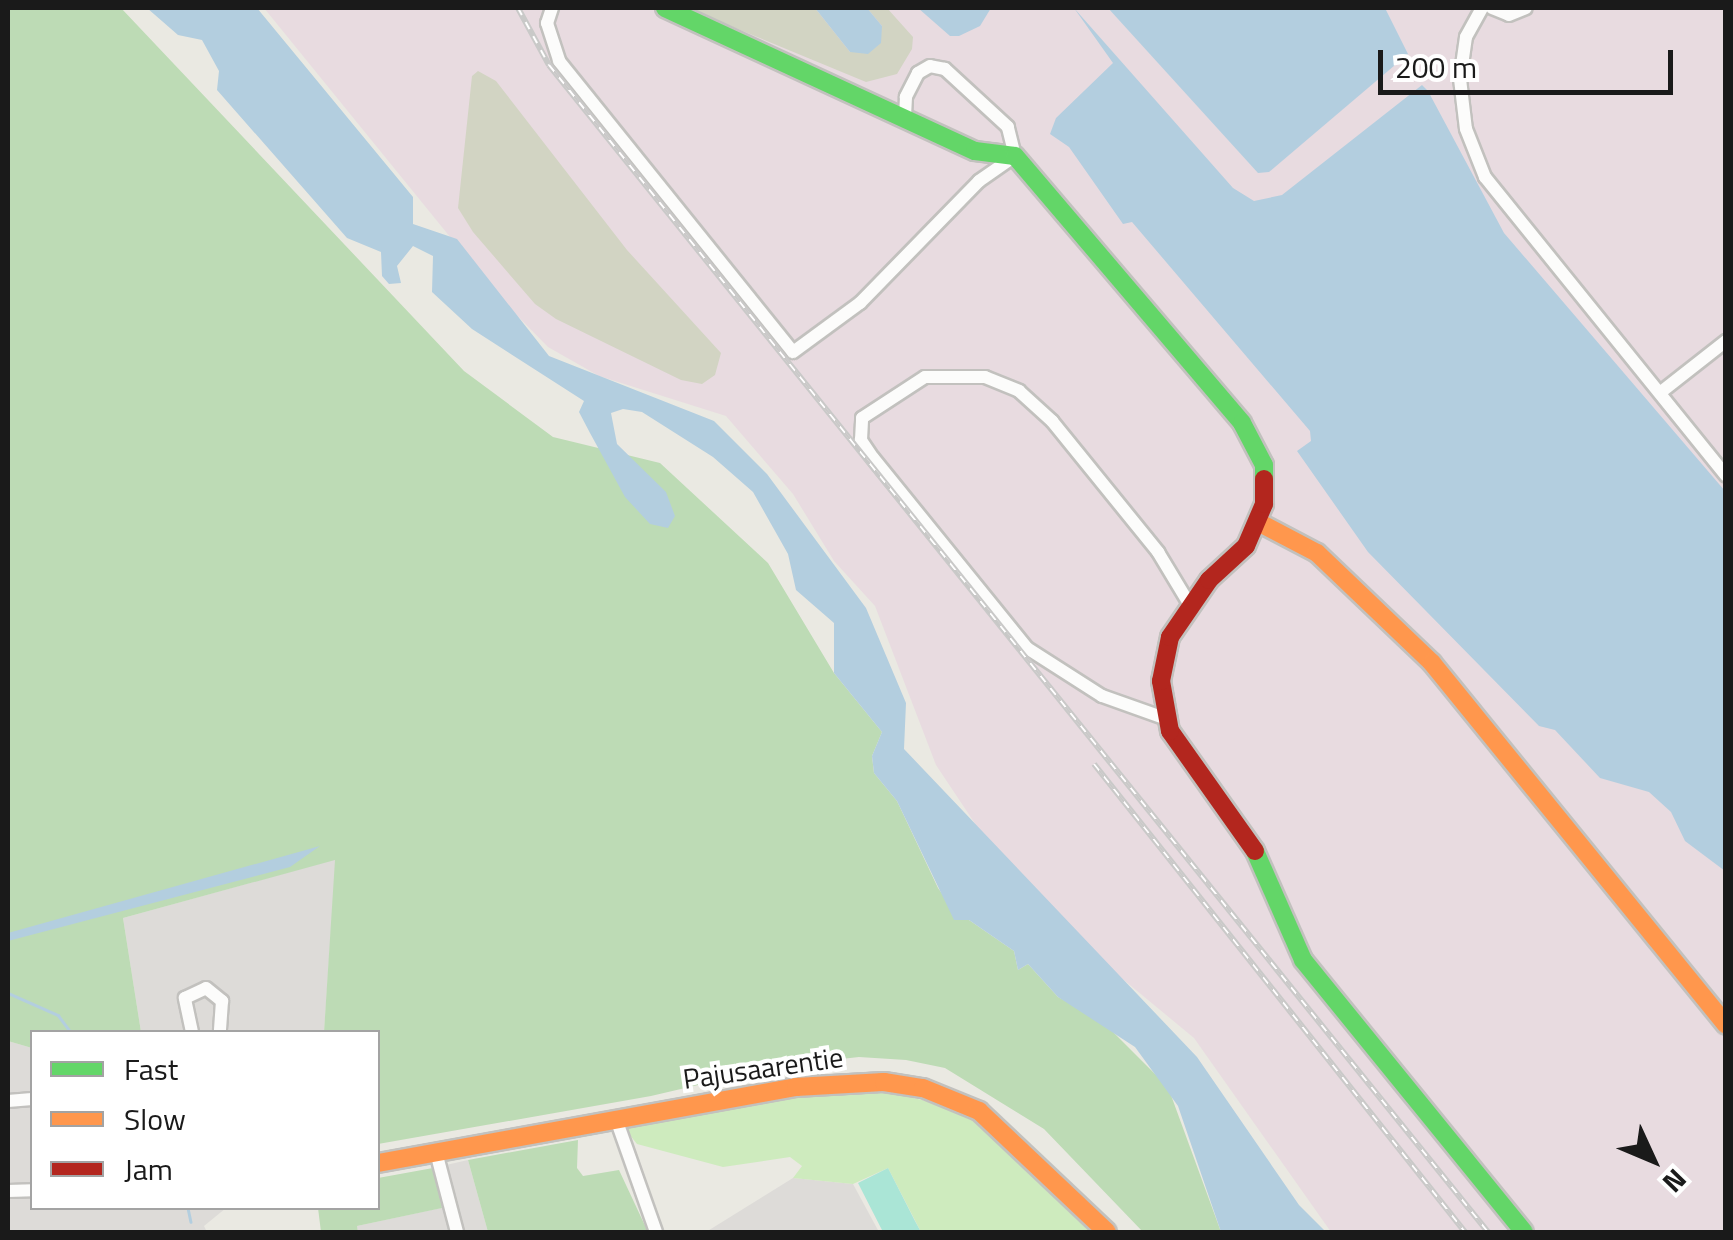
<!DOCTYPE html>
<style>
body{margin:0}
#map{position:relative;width:1733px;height:1240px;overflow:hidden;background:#eae9e2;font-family:"Titillium Web",sans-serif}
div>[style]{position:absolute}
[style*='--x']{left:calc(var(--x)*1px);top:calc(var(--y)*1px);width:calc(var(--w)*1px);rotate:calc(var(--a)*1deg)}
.residential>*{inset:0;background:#dddbd8}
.industrial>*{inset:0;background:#e8dbe0}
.construction>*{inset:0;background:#d2d4c3}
.grass>*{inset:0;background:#ceebbe}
.forest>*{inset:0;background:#bddbb5}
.pitch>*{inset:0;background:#aae5d6}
.water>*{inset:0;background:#b3cedf}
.stream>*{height:2.5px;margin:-1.25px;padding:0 1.25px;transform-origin:1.25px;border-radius:1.25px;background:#b3cedf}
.roads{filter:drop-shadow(2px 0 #c2c1be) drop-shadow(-2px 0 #c2c1be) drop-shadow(0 2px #c2c1be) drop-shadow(0 -2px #c2c1be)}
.street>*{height:12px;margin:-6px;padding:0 6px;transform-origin:6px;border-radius:6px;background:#fcfcfb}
.fast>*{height:18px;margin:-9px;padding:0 9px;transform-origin:9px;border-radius:9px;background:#63d668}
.slow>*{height:18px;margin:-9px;padding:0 9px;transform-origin:9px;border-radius:9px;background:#ff974d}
.jam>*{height:18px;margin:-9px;padding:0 9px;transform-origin:9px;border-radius:9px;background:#b3261e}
.rail>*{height:6px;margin-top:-3px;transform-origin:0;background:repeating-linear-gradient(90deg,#fff 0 8px,#c9c9c8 0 16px);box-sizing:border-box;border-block:2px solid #c9c9c8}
span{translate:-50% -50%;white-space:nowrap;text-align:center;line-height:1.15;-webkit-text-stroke:8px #fff;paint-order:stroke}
.street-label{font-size:28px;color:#1a1a1a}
.frame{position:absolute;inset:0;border:10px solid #1a1a1a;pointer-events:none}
.legend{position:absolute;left:30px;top:1030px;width:350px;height:180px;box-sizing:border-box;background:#fff;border:2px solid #a3a3a3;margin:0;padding:12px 18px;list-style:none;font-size:30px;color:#1a1a1a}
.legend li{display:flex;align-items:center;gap:20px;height:50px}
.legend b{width:50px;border:2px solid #a3a3a3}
.north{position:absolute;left:1603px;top:1110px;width:100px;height:100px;-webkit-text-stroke:8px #fff;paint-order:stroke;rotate:134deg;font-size:28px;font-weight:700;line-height:40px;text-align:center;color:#1a1a1a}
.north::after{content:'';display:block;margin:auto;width:35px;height:45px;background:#1a1a1a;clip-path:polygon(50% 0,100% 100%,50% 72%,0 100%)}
.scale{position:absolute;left:1378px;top:50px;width:295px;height:45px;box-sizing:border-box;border:5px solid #1a1a1a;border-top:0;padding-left:12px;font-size:30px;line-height:35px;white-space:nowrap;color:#1a1a1a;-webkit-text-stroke:8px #fff;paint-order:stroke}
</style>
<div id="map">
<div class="residential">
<div style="clip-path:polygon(336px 859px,324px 1032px,141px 1032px,123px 918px)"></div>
<div style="clip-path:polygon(8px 1041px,32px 1048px,32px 1208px,226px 1208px,204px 1226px,207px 1232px,8px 1232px)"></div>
<div style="clip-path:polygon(468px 1160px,488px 1232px,358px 1232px,357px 1226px,441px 1208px,433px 1168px)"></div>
<div style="clip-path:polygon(793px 1178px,853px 1184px,879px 1232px,706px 1232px)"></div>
</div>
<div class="industrial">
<div style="clip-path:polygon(264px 8px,1725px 8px,1725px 1232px,1331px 1232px,1194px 1038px,1090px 952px,994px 852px,936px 765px,875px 606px,834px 561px,793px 494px,726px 416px,599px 376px,548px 347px,498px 296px)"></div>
</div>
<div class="construction">
<div style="clip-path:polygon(687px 8px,815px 8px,850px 52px,882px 26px,867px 8px,887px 8px,913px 37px,912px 49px,897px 74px,866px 82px)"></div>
<div style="clip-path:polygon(478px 71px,496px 81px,627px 250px,721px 353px,715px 375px,702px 384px,681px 380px,556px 319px,535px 304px,473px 232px,458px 208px,472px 76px)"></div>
</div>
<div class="grass">
<div style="clip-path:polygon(878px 1090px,944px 1105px,975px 1120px,1092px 1232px,921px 1232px,888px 1168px,853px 1184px,793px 1178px,802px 1166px,790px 1157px,723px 1167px,637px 1144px,625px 1129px,808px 1093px)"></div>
</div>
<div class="forest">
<div style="clip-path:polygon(8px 8px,121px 8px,464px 371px,553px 437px,660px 463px,768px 563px,834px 673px,882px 732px,872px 756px,874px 773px,897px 801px,938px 888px,953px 909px,1014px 951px,1018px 970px,1028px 964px,1058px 997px,1101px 1020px,1168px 1087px,1221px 1232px,1143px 1232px,1044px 1129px,945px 1068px,906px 1060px,859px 1057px,779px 1066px,651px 1096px,378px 1144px,378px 1032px,324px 1032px,335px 860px,123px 918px,141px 1032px,32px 1032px,32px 1048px,8px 1041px)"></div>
<div style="clip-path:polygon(578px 1140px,577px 1168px,583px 1176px,619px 1170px,648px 1232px,488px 1232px,468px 1160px)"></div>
<div style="clip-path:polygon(433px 1168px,442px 1208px,357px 1226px,358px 1232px,321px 1232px,318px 1208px,378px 1208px,378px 1178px)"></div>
</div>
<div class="pitch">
<div style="clip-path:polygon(888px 1168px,915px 1221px,921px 1232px,883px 1232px,858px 1183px)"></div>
</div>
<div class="water">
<div style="clip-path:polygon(147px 8px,257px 8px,413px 197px,413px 224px,457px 239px,549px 356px,714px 421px,767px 474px,866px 608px,906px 703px,904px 749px,1197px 1057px,1299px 1205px,1326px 1232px,1221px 1232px,1178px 1106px,1135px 1047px,1058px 997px,1028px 964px,1018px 970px,1014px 951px,969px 920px,954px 920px,897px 801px,874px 773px,872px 756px,882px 732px,834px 673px,834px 623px,796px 590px,788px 554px,753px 492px,713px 457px,642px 412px,623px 409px,611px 413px,617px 444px,666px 492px,675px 516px,668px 528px,650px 524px,625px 497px,590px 433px,579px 412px,584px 401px,472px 329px,432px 292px,433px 256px,413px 246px,397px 266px,401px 283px,389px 284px,382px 276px,381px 252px,347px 238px,217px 90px,219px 71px,202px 40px,178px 35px)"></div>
<div style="clip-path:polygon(815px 8px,867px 8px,882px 26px,881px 43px,868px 54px,850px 52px)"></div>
<div style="clip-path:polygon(918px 8px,991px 8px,980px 26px,959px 36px,950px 36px)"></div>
<div style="clip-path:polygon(1074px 8px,1233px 188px,1254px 201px,1282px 195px,1422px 85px,1428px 91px,1504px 233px,1725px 491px,1725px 871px,1685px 841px,1671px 812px,1649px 792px,1600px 778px,1555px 730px,1539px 726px,1368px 552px,1297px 451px,1311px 441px,1310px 431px,1132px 222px,1123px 224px,1069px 147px,1050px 134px,1056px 118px,1113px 63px)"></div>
<div style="clip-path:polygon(1108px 8px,1385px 8px,1408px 54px,1269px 172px,1258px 173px)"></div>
<div style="clip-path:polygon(320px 846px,290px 867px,8px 941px,8px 933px)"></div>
</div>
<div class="stream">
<div style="--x:8;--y:993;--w:55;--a:23.7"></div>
<div style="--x:58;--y:1015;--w:21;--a:53"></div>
<div style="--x:188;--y:1208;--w:14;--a:78"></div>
<div style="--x:198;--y:1231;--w:1;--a:45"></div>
</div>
<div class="roads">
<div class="street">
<div style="--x:552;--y:8;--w:16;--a:108"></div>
<div style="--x:547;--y:23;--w:40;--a:72"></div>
<div style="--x:559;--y:61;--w:373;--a:51.2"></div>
<div style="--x:793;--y:352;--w:83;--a:-36.2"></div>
<div style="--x:860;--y:303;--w:170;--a:-45.7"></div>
<div style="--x:979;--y:181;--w:44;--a:-34.8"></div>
<div style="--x:1015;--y:156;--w:30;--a:-104"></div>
<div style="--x:1008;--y:127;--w:86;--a:-137.4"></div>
<div style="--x:945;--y:69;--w:15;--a:-169"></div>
<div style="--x:930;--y:66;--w:14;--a:150"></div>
<div style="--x:918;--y:73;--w:27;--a:117"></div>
<div style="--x:906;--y:97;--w:21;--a:93"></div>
<div style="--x:1482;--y:8;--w:33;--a:119"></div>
<div style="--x:1466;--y:37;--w:42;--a:98.1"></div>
<div style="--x:1460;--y:79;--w:50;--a:83.2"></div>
<div style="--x:1466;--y:129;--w:52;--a:68.4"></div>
<div style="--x:1485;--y:177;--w:384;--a:51.1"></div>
<div style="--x:1492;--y:8;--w:18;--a:22"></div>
<div style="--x:1509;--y:15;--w:18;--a:-22"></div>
<div style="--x:1661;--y:392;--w:83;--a:-38.1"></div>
<div style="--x:1167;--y:719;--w:69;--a:-160.5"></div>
<div style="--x:1102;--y:696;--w:89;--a:-147.4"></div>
<div style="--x:1027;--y:648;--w:245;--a:-129"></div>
<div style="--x:873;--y:458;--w:22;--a:-124"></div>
<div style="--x:861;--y:440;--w:22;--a:-87"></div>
<div style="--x:862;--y:418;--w:75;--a:-33.1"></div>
<div style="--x:925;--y:377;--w:60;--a:0"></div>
<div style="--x:985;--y:377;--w:37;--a:22"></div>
<div style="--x:1019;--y:391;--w:45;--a:42.3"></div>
<div style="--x:1052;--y:421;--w:169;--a:51"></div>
<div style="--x:1158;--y:552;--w:62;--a:58.9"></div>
<div style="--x:192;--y:1032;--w:35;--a:-102"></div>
<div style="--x:185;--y:998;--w:23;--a:-25"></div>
<div style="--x:206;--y:988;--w:21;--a:39"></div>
<div style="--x:222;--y:1001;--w:31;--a:94"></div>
<div style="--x:8;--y:1101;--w:24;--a:-5"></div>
<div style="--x:616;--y:1119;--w:120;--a:70.5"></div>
<div style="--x:436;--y:1152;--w:83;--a:75.3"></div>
<div style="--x:8;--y:1191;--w:24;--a:-2"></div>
</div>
<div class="fast">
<div style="--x:665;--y:8;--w:341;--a:24.8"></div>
<div style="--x:975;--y:151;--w:40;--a:7.1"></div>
<div style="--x:1015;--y:156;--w:350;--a:49.6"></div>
<div style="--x:1242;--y:423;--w:47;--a:62.4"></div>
<div style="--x:1264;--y:465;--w:14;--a:90"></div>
<div style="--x:1255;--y:851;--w:119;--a:66.2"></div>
<div style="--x:1303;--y:960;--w:350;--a:50.9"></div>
</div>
<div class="slow">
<div style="--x:1258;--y:522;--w:67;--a:27.7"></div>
<div style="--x:1317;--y:553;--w:159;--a:43.7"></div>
<div style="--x:1432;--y:663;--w:466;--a:50.9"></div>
<div style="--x:378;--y:1163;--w:425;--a:-10.3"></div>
<div style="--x:796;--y:1087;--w:88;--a:-3.3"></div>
<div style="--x:884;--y:1082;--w:39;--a:9"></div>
<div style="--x:923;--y:1088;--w:61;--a:22.3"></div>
<div style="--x:979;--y:1111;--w:176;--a:43.4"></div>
</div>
<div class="jam">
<div style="--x:1255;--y:851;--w:147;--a:-125.3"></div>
<div style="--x:1170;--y:731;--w:51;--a:-100.2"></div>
<div style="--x:1161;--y:681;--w:45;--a:-78.4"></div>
<div style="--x:1170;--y:637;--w:69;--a:-55.6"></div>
<div style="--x:1209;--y:580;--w:50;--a:-42.6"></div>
<div style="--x:1246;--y:546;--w:46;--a:-66.8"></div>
<div style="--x:1264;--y:504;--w:25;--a:-90"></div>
</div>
</div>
<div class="rail">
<div style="--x:518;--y:8;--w:65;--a:61.5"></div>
<div style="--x:549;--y:65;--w:1498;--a:51.18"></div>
<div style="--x:1094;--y:764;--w:597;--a:51.59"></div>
</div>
<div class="street-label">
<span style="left:763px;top:1068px;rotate:-8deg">Pajusaarentie</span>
</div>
<div class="frame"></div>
<ul class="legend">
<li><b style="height:12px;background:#63d668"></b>Fast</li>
<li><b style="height:12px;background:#ff974d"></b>Slow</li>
<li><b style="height:12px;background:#b3261e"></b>Jam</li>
</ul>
<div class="north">N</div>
<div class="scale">200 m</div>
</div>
